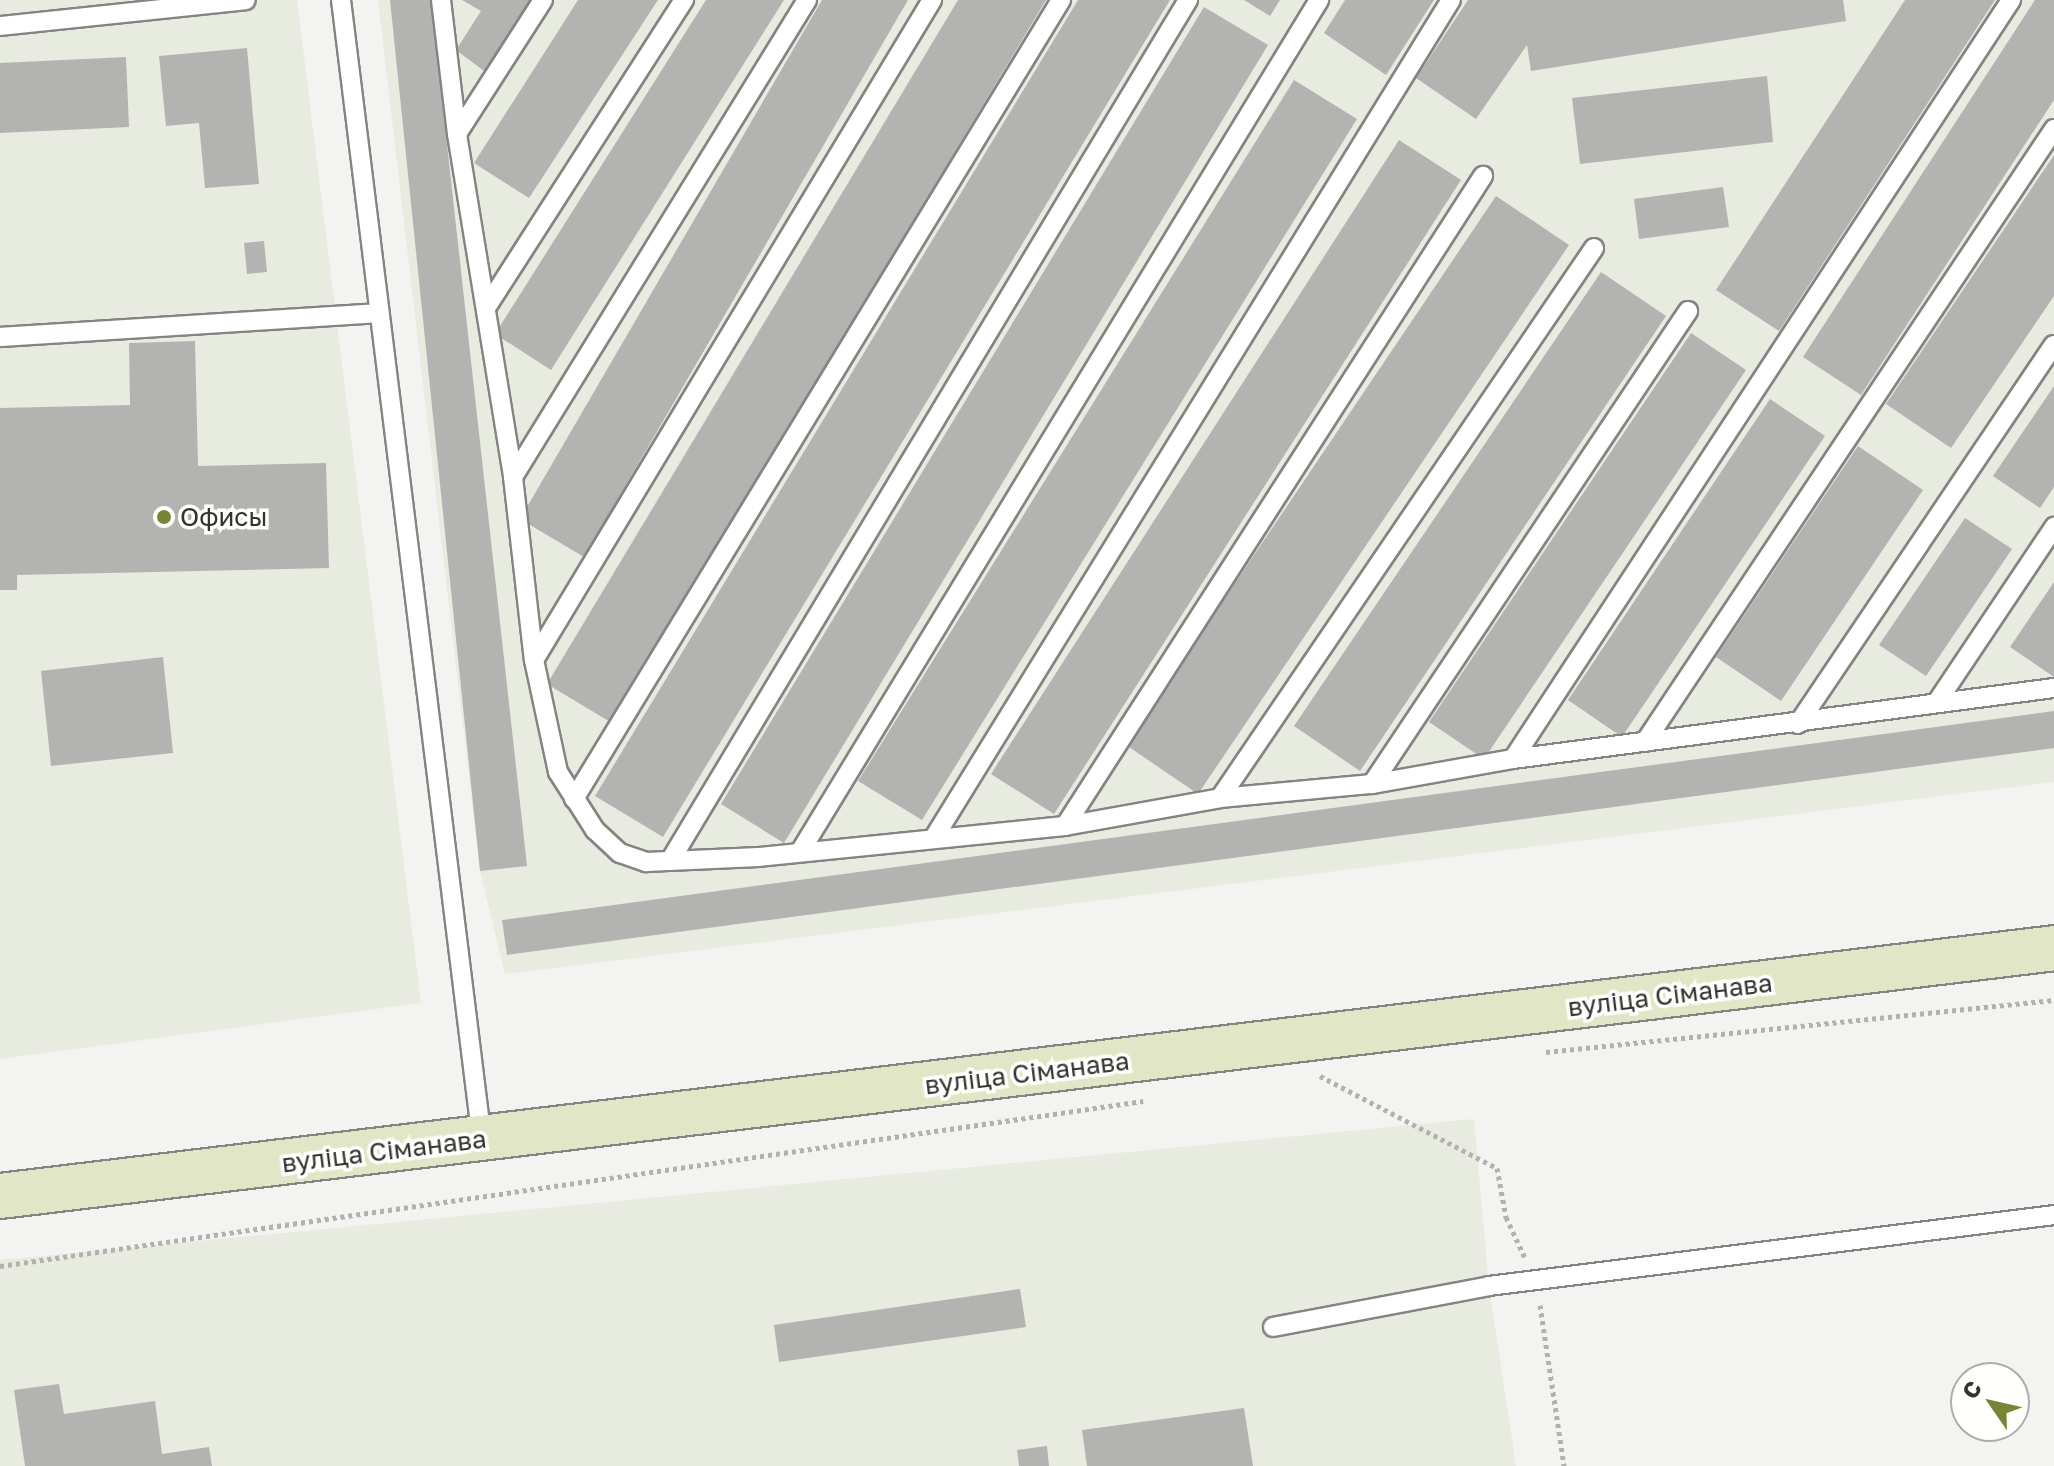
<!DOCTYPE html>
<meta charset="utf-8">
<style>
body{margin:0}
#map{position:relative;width:2054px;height:1466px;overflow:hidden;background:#f3f4f1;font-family:"Golos Text",sans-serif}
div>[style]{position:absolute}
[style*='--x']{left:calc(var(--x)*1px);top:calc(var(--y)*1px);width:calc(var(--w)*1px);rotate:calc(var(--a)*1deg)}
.built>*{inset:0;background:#e8ebe0}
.building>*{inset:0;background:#b3b4b1}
.path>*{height:5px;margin-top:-2.5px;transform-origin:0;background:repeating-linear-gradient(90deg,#b1b1af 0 4px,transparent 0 8px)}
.roads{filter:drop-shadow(2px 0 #848582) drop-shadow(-2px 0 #848582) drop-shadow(0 2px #848582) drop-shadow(0 -2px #848582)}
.service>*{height:18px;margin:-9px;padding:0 9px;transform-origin:9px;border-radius:9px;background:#fff}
.secondary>*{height:44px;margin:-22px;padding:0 22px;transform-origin:22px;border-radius:22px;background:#e1e7c6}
.dots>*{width:22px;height:22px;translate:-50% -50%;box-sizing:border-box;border:4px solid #fffffe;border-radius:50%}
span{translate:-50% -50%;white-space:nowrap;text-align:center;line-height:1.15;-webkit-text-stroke:7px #fffffe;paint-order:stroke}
.poi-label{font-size:26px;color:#333332}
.left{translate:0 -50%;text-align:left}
.street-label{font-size:26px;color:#333332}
.north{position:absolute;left:1950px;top:1362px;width:80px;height:80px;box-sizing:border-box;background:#fffffe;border:2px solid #adadac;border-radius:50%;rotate:304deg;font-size:22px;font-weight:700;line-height:32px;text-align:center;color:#333332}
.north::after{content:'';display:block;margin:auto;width:28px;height:36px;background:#778634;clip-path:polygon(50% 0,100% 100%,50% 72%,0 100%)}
</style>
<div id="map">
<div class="built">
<div style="clip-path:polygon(0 0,297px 0,421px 1003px,0 1059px)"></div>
<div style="clip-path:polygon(378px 0,2054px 0,2054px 782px,505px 974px,480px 871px)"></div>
<div style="clip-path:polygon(1474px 1119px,1489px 1286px,1516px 1466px,0 1466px,0 1260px)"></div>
</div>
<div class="building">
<div style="clip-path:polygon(390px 0,431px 0,527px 866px,480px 871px)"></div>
<div style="clip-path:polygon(462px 0,530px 0,484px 71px,456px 50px,481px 11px)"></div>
<div style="clip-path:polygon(578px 0,658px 0,529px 198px,474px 163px)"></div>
<div style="clip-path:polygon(706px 0,784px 0,551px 370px,495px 334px)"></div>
<div style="clip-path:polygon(822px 0,908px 0,584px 557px,520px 519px)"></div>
<div style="clip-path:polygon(958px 0,1046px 0,612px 723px,547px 684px)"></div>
<div style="clip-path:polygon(1078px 0,1170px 0,663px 837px,595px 796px)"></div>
<div style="clip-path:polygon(1244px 0,1280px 0,1270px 16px)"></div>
<div style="clip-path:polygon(1345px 0,1434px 0,1386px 75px,1324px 33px)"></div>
<div style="clip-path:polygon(1468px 0,1843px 0,1846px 21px,1531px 71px,1527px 45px,1476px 119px,1416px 78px)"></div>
<div style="clip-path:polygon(1905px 0,1995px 0,1779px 331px,1716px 290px)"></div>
<div style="clip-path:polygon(2035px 0,2054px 0,2054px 100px,1861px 395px,1803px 357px)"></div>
<div style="clip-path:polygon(1204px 7px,1268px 45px,784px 843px,721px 804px)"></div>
<div style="clip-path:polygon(247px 48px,259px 184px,205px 188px,199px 123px,166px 126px,159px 56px)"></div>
<div style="clip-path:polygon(126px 57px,129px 127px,0 133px,0 63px)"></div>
<div style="clip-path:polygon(1767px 76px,1773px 142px,1580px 164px,1572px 98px)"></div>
<div style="clip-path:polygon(1294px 80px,1357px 119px,922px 820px,858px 781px)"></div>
<div style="clip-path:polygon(1399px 140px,1461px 180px,1054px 814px,991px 774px)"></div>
<div style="clip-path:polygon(2054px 155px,2054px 296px,1951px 448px,1886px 404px)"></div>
<div style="clip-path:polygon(1723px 187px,1729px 227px,1639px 239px,1634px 199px)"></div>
<div style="clip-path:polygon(1496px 196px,1569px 245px,1198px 794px,1126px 745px)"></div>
<div style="clip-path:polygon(264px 241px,267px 272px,247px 274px,244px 243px)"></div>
<div style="clip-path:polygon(1601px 272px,1666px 316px,1360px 771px,1294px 726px)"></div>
<div style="clip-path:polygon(1691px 333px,1746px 370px,1484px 759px,1429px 722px)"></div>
<div style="clip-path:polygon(195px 341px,198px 466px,326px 463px,329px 568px,17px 575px,17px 590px,0 590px,0 408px,130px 405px,129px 343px)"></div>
<div style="clip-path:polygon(2054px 386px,2054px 487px,2040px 508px,1993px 476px)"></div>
<div style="clip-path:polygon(1770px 399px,1825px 436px,1622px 737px,1568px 700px)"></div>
<div style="clip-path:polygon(1858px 446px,1923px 490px,1781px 701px,1716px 657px)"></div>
<div style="clip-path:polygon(1965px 518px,2012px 549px,1926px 676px,1879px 645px)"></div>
<div style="clip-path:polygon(2054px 582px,2054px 677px,2010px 647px)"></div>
<div style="clip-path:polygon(163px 657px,173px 753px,51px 766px,41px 671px)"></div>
<div style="clip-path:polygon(2054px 711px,2054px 748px,507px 955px,502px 920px)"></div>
<div style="clip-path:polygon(1020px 1289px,1026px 1327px,779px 1362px,774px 1325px)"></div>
<div style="clip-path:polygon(59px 1384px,64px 1414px,155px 1401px,162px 1454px,209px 1447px,212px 1466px,25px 1466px,14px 1390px)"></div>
<div style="clip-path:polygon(1244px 1408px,1253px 1466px,1087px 1466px,1082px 1430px)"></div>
<div style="clip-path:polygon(1047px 1446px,1049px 1466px,1019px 1466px,1017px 1450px)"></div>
</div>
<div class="path">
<div style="--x:1546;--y:1052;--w:511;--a:-5.84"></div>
<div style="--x:1320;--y:1076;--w:199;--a:27.5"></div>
<div style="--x:1497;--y:1168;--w:50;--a:79.6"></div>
<div style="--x:1506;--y:1217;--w:45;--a:65.1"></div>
<div style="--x:0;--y:1266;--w:1155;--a:-8.21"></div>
<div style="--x:1540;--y:1305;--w:163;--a:81.5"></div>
</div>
<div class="roads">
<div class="service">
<div style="--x:341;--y:0;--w:1149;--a:82.95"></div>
<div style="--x:441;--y:0;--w:135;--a:83.2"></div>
<div style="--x:457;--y:134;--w:348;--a:80.7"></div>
<div style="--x:513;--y:477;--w:184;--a:83.5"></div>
<div style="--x:534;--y:660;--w:115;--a:77.9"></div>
<div style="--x:558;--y:772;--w:69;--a:57.5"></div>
<div style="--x:595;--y:830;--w:34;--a:43"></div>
<div style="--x:620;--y:853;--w:28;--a:19"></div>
<div style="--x:646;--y:862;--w:113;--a:-2.5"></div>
<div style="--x:759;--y:857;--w:308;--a:-5.8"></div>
<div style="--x:1065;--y:826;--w:158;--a:-10.2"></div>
<div style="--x:1220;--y:798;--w:153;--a:-5.3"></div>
<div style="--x:1372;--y:784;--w:143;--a:-10.1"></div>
<div style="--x:1513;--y:759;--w:546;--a:-7.48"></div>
<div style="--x:0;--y:26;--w:247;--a:-6"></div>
<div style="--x:457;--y:134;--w:159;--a:-57.3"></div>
<div style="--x:488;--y:305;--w:363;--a:-57.3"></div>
<div style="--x:0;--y:337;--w:380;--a:-3.6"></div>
<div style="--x:513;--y:477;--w:560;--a:-58.35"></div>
<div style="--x:534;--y:660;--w:771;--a:-58.91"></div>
<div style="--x:1937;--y:702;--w:211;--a:-56.2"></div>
<div style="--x:1798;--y:724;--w:457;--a:-56"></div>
<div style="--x:1645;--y:742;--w:737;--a:-56.29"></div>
<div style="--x:1513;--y:759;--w:908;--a:-56.73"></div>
<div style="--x:1372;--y:784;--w:569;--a:-56.25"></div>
<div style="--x:1220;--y:798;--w:665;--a:-55.78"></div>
<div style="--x:574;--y:799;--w:936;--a:-58.64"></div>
<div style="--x:1065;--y:826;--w:773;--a:-57.26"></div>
<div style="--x:935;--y:836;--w:982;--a:-58.32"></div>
<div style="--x:800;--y:852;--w:998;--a:-58.65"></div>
<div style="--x:670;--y:861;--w:1005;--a:-58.97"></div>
<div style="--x:1273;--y:1327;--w:220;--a:-10.7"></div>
<div style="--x:1489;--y:1286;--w:569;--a:-7.16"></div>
</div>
<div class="secondary">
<div style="--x:0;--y:1196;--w:2069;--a:-6.88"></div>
</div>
</div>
<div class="dots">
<div style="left:164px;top:517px;background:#778634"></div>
</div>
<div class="poi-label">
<span class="left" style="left:180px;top:517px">Офисы</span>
</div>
<div class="street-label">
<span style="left:1670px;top:995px;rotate:-7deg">вуліца Сіманава</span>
<span style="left:1027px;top:1073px;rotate:-7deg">вуліца Сіманава</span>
<span style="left:384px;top:1151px;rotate:-7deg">вуліца Сіманава</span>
</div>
<div class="north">С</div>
</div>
